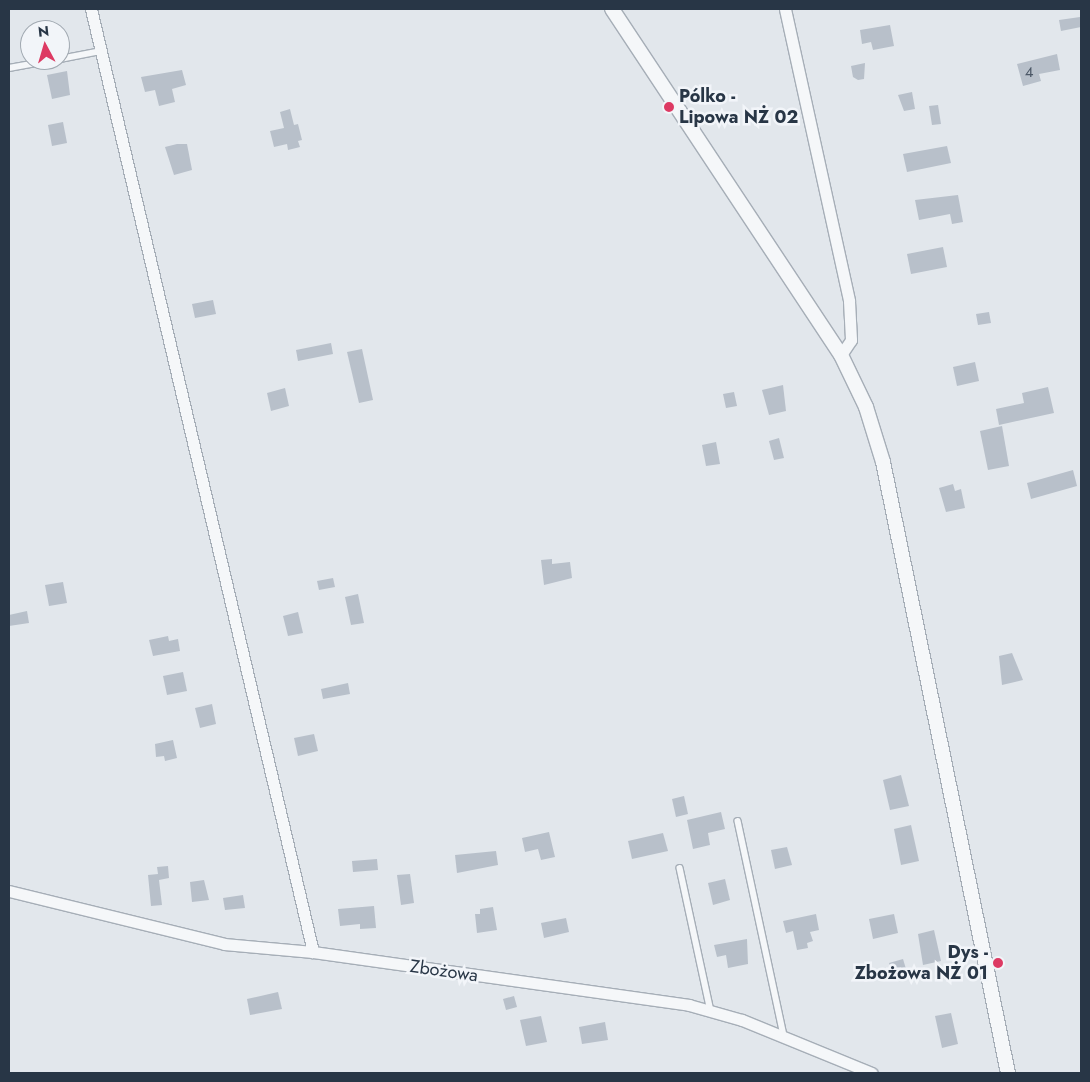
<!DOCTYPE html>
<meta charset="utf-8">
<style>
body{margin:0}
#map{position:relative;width:1090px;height:1082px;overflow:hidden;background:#e2e7ec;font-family:Jost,sans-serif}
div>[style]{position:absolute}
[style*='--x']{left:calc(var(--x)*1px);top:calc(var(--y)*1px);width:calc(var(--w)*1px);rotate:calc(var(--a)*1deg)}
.building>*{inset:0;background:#b8c0ca}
.roads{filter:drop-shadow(1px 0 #a6aeb7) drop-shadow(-1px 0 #a6aeb7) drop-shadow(0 1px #a6aeb7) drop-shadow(0 -1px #a6aeb7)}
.service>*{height:5.5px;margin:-2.75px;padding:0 2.75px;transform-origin:2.75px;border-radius:2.75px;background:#f5f7f9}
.minor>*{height:11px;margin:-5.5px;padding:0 5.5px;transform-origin:5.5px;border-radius:5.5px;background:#f5f7f9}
.tertiary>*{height:14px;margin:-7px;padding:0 7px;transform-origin:7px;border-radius:7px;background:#f5f7f9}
.dots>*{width:14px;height:14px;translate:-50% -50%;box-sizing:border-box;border:2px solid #f2f5f9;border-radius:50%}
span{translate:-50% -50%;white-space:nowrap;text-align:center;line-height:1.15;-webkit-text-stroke:5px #f2f5f9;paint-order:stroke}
.number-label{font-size:15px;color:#4c5867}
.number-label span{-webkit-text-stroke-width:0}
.poi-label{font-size:18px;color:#283646;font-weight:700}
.left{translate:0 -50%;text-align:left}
.right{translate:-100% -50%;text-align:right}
.street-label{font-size:18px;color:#283646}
.frame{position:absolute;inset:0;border:10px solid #283646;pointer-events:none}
.north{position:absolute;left:20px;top:20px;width:50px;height:50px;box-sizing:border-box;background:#f2f5f9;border:1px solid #a1a9b1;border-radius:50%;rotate:354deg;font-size:14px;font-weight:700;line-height:20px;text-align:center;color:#283646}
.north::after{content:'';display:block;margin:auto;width:18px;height:22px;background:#dd3a63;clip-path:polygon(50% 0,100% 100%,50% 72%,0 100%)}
</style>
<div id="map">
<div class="building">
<div style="clip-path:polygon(1080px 17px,1081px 27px,1061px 31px,1059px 20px)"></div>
<div style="clip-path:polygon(890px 25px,894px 46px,873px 50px,871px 42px,862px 44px,860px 30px)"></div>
<div style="clip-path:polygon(1057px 54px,1060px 70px,1039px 74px,1041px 81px,1023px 86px,1017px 64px)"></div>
<div style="clip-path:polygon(865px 63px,864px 79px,858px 80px,853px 77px,851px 66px)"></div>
<div style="clip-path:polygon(182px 70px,186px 85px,172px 89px,175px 102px,159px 106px,155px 90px,145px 92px,141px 77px)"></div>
<div style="clip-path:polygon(67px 71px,70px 95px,52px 99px,47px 75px)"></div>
<div style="clip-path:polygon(912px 92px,915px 109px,904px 111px,898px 95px)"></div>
<div style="clip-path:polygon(938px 105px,941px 124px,932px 125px,929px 106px)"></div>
<div style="clip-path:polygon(290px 109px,294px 125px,298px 124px,302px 140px,298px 141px,300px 147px,288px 150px,287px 144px,274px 147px,270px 131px,284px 128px,280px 112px)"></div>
<div style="clip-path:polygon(63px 122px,67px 143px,52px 146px,48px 125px)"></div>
<div style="clip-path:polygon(177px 144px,187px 144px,192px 170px,174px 175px,165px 147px)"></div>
<div style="clip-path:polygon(947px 146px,951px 163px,907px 172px,903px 154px)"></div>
<div style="clip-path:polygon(958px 195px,963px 222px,952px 224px,950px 214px,919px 220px,915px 200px)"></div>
<div style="clip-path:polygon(943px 247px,947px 267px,911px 274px,907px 254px)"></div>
<div style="clip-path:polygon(213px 300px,216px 314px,195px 318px,192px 304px)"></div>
<div style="clip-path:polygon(989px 312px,991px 323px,978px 325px,976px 314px)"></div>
<div style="clip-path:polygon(331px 343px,333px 354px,298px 361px,296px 350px)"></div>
<div style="clip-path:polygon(362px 349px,373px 400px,359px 403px,347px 352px)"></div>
<div style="clip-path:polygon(975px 362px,979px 381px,957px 386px,953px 367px)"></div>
<div style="clip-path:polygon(783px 385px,786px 411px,769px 415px,762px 390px)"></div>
<div style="clip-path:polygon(1048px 387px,1054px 413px,999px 425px,996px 409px,1024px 403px,1022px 393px)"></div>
<div style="clip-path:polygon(285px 388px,289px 406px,271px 411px,267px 393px)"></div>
<div style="clip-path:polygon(734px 392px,737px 406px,726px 408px,723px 394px)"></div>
<div style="clip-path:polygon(1002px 426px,1009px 466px,988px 470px,980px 431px)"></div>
<div style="clip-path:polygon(779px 438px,784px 458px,774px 460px,769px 441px)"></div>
<div style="clip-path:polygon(716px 442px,720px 464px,706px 466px,702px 445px)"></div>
<div style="clip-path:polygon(1073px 470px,1077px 486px,1031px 499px,1027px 483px)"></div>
<div style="clip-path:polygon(953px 484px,955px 491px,961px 489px,965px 508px,946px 512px,939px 488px)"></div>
<div style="clip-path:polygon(552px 559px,552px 564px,570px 562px,572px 578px,544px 585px,541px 560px)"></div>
<div style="clip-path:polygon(333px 578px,335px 587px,319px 590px,317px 581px)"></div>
<div style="clip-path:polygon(63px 582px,67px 603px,49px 606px,45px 585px)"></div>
<div style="clip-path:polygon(358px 594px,364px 623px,351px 625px,345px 597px)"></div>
<div style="clip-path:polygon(27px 611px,29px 623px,9px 626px,9px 615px)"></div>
<div style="clip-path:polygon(298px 612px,303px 633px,288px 636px,283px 616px)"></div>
<div style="clip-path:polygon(168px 636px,169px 641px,178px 639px,180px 651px,153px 656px,149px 640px)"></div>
<div style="clip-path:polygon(1012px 653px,1023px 680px,1002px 685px,999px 656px)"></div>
<div style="clip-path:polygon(183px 672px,187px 691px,167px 695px,163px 676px)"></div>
<div style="clip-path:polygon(348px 683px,350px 694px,323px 699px,321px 689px)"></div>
<div style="clip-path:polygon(212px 704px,216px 724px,200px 728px,195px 708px)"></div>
<div style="clip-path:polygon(314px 734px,318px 751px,298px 756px,294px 738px)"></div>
<div style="clip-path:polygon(173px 740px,177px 758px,165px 761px,164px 756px,156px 757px,155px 744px)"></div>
<div style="clip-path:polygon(901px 775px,909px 806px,890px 810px,883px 780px)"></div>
<div style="clip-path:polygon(684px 796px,688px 814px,676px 817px,672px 799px)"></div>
<div style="clip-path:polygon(721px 812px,725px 829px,708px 833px,710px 845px,693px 849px,687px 820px)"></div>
<div style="clip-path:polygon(911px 825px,919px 861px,901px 865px,894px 829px)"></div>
<div style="clip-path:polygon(549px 832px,555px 857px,541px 860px,538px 849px,525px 852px,522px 838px)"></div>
<div style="clip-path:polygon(663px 833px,668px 851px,632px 859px,628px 841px)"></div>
<div style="clip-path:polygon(787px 847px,792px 865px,775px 869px,771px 850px)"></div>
<div style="clip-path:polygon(496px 851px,498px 865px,457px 873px,455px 855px)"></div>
<div style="clip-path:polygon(377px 859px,378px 870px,353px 872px,352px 861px)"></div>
<div style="clip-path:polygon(168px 866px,169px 878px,159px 880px,162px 905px,151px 906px,148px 875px,158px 874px,157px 867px)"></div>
<div style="clip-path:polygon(410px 874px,414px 903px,401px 905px,397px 875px)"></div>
<div style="clip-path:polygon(725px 879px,730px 900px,713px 905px,708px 883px)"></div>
<div style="clip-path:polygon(204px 880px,209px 900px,192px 902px,190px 882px)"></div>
<div style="clip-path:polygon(243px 895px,245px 908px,225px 910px,223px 898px)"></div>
<div style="clip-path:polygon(374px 906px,376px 928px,360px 929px,360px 924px,340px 926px,338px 909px)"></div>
<div style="clip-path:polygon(493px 907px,497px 930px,477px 933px,475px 914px,480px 914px,480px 909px)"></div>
<div style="clip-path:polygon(816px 914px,819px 930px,810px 932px,813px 941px,807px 943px,808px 948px,797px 950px,793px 931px,786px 933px,783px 921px)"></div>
<div style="clip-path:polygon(894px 914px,898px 933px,873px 939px,869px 919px)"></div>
<div style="clip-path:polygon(566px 918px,569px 932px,544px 938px,541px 923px)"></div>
<div style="clip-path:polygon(934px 930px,941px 961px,923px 965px,918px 934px)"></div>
<div style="clip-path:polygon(747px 939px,748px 964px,728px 968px,726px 955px,717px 957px,714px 945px)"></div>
<div style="clip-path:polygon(903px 959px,906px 969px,892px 972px,889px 963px)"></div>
<div style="clip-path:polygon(278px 992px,282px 1009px,250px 1015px,247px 999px)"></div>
<div style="clip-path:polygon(514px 996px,517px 1007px,506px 1010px,503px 999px)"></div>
<div style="clip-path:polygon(951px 1013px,958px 1044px,942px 1048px,935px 1016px)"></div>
<div style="clip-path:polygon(541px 1016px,547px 1042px,526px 1046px,520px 1020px)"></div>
<div style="clip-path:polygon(605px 1022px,608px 1040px,582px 1044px,579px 1027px)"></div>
</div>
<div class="roads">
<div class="service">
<div style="--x:60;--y:59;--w:42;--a:-11"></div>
<div style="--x:9;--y:68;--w:45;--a:-10.3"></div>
<div style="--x:738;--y:821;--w:220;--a:77.9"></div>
<div style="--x:680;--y:868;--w:146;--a:77.8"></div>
</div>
<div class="minor">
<div style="--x:91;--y:9;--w:969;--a:76.75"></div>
<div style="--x:785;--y:9;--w:299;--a:77.6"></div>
<div style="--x:849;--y:301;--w:39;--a:87"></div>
<div style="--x:851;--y:340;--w:18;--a:124"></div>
<div style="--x:9;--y:891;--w:221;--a:13.8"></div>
<div style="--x:224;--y:944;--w:89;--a:5.1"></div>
<div style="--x:313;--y:952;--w:380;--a:8"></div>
<div style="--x:689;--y:1005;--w:55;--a:15.8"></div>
<div style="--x:742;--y:1020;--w:140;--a:22.2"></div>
</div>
<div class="tertiary">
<div style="--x:612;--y:9;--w:415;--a:56.5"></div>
<div style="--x:841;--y:355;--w:58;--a:64.3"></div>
<div style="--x:866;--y:407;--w:58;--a:72.8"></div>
<div style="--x:883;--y:462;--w:624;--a:78.44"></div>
</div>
</div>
<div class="dots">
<div style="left:669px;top:107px;background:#dd3a63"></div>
<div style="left:998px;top:963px;background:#dd3a63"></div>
</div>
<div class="number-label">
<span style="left:1029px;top:73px">4</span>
</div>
<div class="poi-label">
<span class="left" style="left:679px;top:107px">Pólko -<br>Lipowa NŻ 02</span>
<span class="right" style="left:988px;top:963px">Dys -<br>Zbożowa NŻ 01</span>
</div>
<div class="street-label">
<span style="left:444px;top:971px;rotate:8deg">Zbożowa</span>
</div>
<div class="frame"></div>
<div class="north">N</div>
</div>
